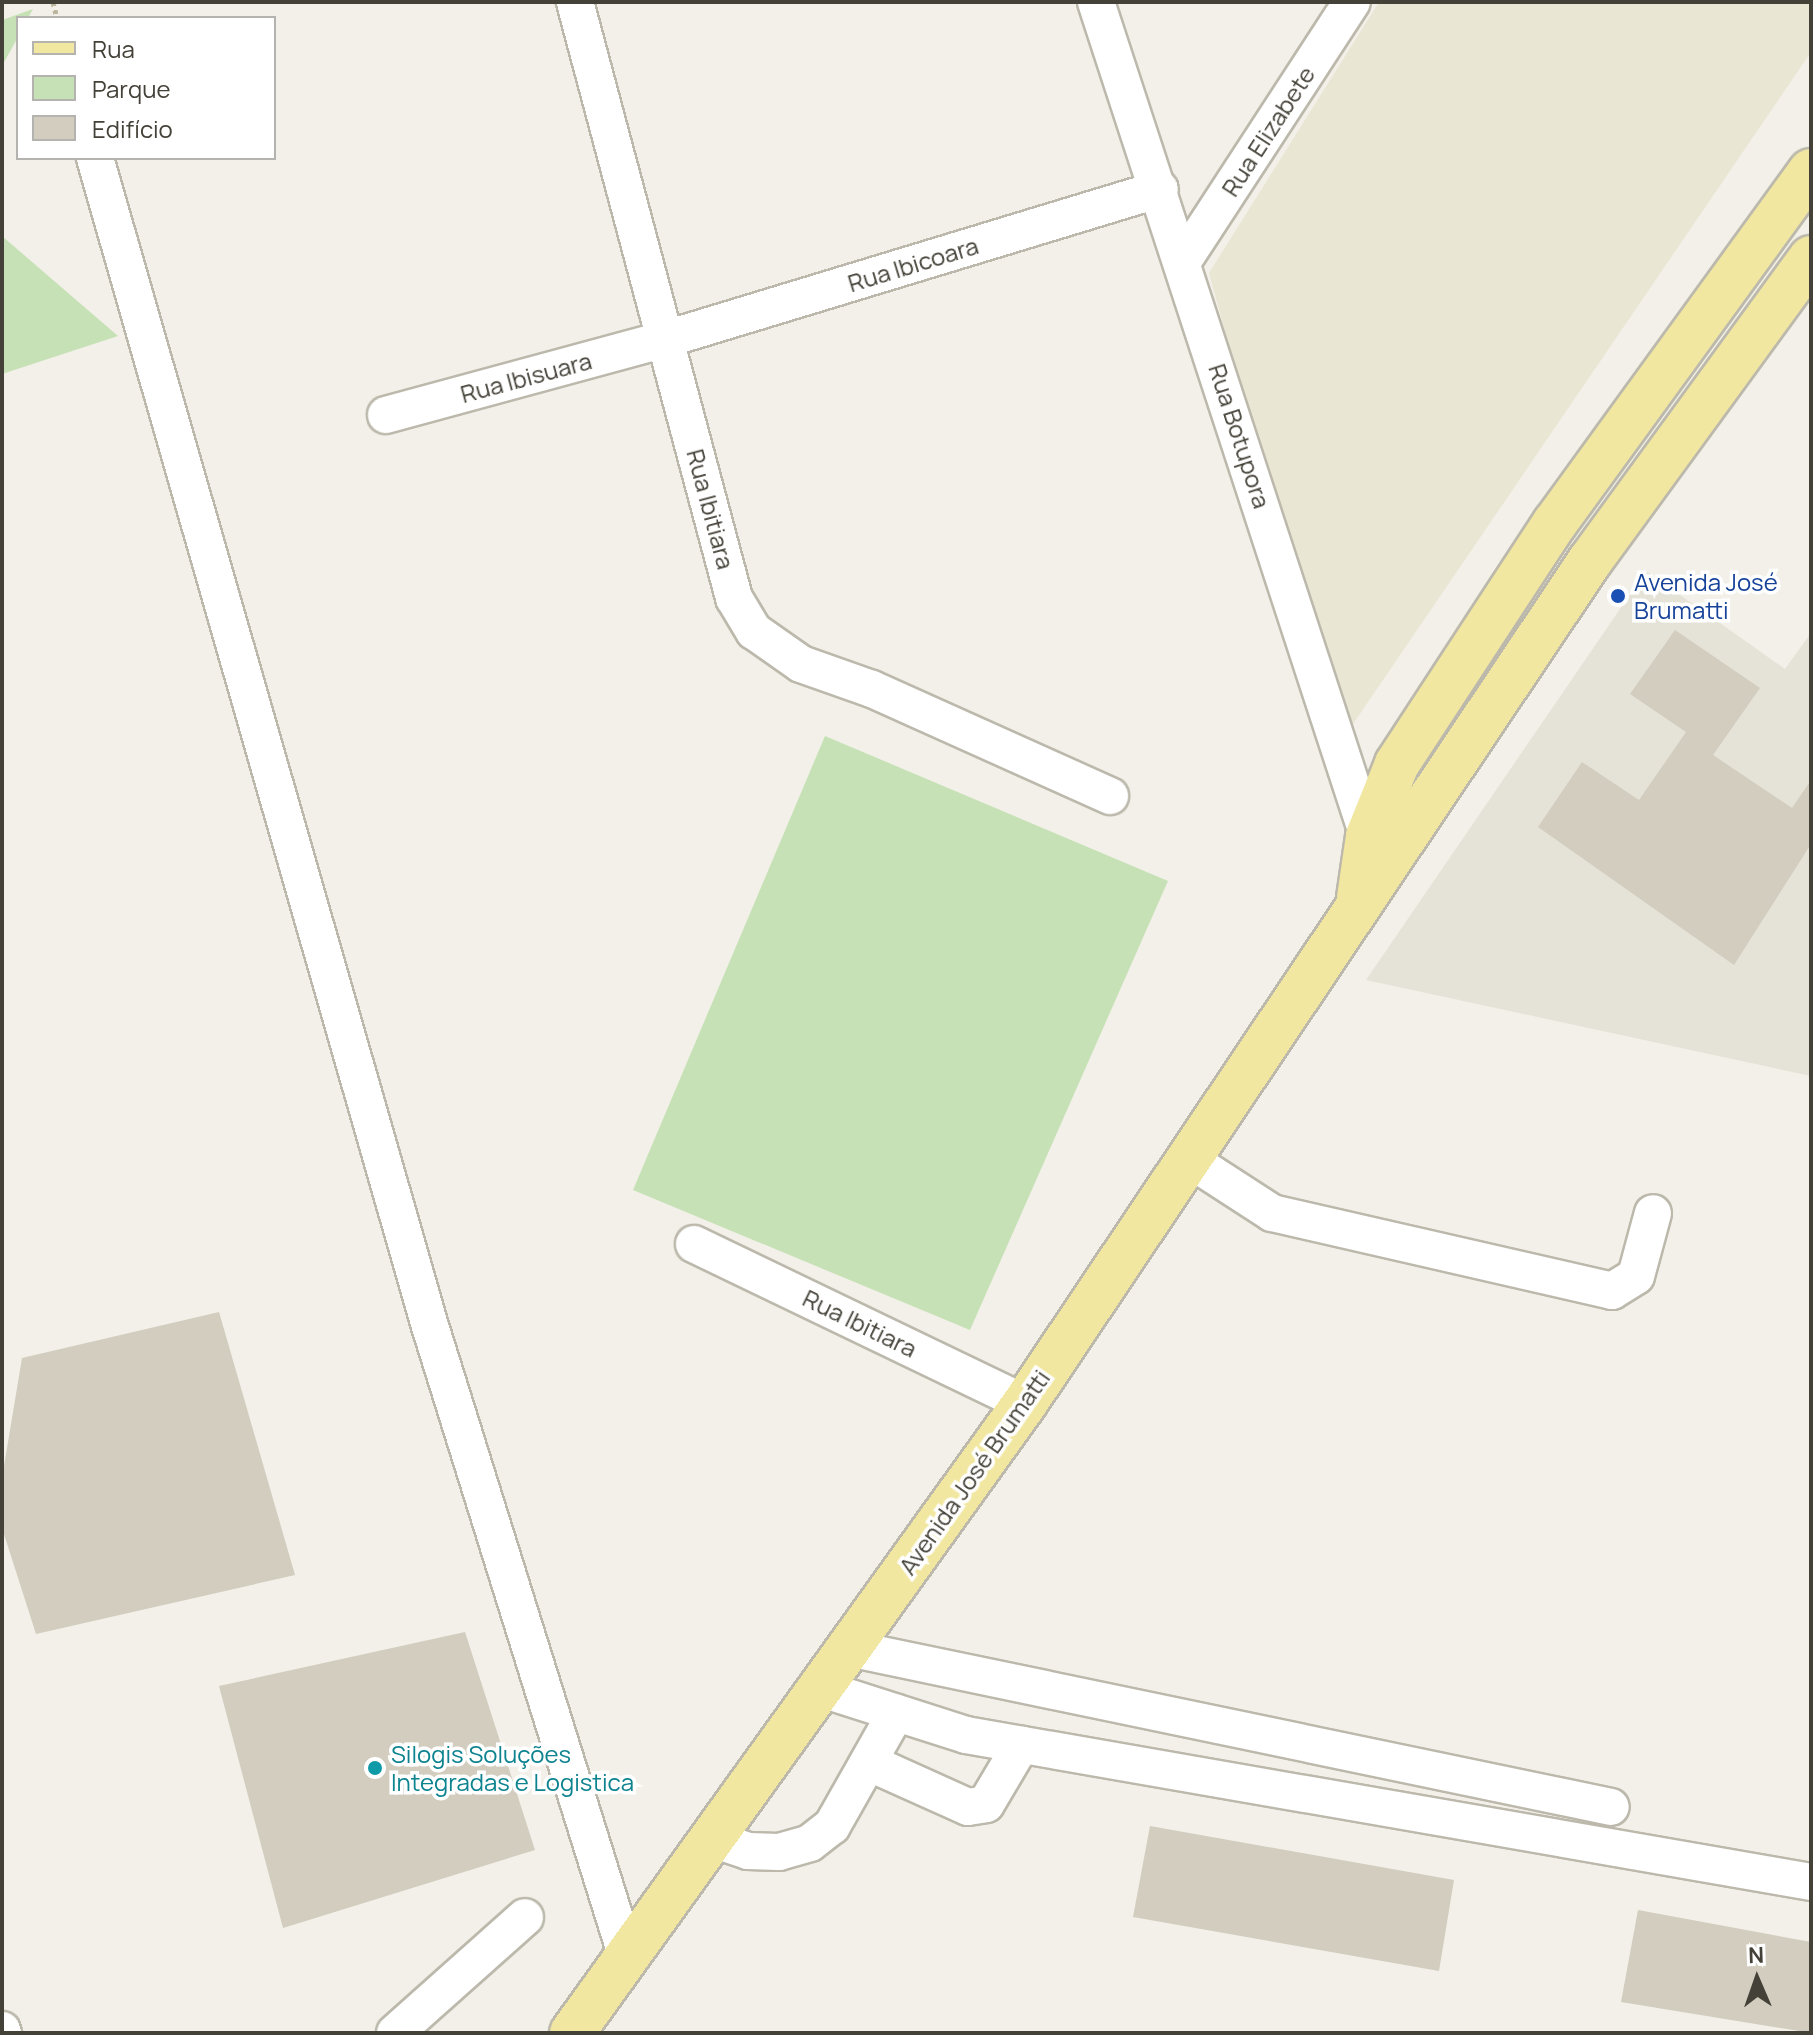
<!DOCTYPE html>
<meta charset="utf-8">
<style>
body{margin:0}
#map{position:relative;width:1813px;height:2035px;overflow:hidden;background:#f2f0e8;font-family:Manrope,sans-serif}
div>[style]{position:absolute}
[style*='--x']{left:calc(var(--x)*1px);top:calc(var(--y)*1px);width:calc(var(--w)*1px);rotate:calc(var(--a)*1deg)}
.residential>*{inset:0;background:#e5e3d7}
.education>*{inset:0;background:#e9e6d4}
.green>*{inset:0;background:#c7e1b6}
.building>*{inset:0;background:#d2cdbf}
.path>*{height:5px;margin-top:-2.5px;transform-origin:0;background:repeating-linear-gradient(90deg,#bcb69f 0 4px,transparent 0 8px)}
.roads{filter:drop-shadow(2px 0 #bcb9ac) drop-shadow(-2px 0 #bcb9ac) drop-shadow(0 2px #bcb9ac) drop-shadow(0 -2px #bcb9ac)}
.minor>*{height:36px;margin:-18px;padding:0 18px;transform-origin:18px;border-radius:18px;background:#fff}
.major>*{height:44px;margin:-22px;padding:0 22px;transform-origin:22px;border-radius:22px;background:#f2e7a1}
.dots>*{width:22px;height:22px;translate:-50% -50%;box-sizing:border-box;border:4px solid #fff;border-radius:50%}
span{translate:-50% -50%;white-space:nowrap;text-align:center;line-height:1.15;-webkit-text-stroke:7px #fff;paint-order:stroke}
.street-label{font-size:24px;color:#444138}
.transit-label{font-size:24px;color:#164399}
.left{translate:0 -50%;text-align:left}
.culture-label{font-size:24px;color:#0d838f}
.frame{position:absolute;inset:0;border:4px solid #444138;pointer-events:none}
.legend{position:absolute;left:16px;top:16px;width:260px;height:144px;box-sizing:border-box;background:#fff;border:2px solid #b4b3af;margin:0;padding:10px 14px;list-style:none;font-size:24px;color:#444138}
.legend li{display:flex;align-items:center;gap:16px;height:40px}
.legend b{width:40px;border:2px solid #b4b3af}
.north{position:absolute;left:1717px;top:1939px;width:80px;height:80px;-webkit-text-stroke:6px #fff;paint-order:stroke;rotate:358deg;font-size:22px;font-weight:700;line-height:32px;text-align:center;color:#444138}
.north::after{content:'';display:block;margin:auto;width:28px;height:36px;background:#444138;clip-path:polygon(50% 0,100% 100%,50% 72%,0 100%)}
</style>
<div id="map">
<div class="residential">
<div style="clip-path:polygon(1646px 571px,1785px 669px,1811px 633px,1811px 1076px,1366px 980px)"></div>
</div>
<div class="education">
<div style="clip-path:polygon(1379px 2px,1811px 2px,1811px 52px,1338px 746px,1209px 273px)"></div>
</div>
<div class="green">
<div style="clip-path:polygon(33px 9px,28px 18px,18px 18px,18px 37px,2px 66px,2px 20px)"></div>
<div style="clip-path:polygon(2px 236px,118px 336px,2px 374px)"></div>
<div style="clip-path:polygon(825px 736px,1168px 881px,970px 1330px,633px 1190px)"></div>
</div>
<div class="building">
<div style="clip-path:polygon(1675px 630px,1760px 688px,1713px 755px,1792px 808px,1811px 780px,1811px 844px,1734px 965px,1538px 827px,1582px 762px,1639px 800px,1686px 732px,1630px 694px)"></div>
<div style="clip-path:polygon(219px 1312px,295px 1575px,36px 1634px,2px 1528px,2px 1478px,22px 1358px)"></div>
<div style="clip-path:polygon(465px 1632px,535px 1850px,283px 1928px,219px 1686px)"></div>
<div style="clip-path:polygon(1150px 1826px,1454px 1880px,1439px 1971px,1133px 1917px)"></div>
<div style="clip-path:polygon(1638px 1910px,1811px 1942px,1811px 2033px,1621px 2002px)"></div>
</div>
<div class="path">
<div style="--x:53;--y:2;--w:16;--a:76"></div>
</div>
<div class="roads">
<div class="minor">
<div style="--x:575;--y:2;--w:617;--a:75.06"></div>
<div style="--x:734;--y:598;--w:39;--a:59"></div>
<div style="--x:754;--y:631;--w:57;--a:35.1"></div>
<div style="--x:801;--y:664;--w:75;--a:19.4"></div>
<div style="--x:872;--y:689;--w:261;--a:24.2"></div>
<div style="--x:1096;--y:2;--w:877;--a:71.94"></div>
<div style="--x:1368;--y:836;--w:16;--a:50"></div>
<div style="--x:95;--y:158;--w:1215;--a:74"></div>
<div style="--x:430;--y:1326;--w:655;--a:72.67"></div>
<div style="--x:1183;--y:261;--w:309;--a:-56.9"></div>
<div style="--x:386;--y:415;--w:290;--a:-15.2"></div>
<div style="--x:666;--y:339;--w:516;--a:-16.89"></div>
<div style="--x:1187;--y:1158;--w:101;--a:32.9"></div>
<div style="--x:1272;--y:1213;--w:349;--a:12.9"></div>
<div style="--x:1612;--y:1291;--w:28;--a:-32"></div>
<div style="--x:1636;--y:1276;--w:65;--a:-74.9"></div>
<div style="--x:694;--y:1244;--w:367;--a:25.7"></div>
<div style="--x:848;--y:1648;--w:779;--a:11.77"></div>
<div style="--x:819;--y:1688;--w:154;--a:17.7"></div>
<div style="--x:966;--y:1735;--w:858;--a:9.87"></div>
<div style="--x:870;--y:1763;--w:107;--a:24.2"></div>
<div style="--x:968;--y:1807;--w:18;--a:-9"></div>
<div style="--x:986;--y:1804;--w:69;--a:-59.3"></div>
<div style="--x:709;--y:1838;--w:41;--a:18.4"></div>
<div style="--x:748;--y:1851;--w:31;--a:2"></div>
<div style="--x:779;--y:1852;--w:32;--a:-16"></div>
<div style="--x:810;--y:1843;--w:28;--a:-38"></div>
<div style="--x:832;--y:1826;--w:130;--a:-60.5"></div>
<div style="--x:2;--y:2030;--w:3;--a:72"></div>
<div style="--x:395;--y:2033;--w:174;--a:-41.7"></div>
</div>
<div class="major">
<div style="--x:1359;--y:898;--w:63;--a:-81.7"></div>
<div style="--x:1368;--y:836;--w:78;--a:-68.1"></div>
<div style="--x:1397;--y:764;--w:288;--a:-56.8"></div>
<div style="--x:1555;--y:523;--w:435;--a:-54"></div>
<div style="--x:572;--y:2033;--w:776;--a:-54.28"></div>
<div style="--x:1025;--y:1403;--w:1014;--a:-56.14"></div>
<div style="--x:1590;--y:561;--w:375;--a:-53.9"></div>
</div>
</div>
<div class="dots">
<div style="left:1618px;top:596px;background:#1a4fb4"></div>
<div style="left:375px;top:1768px;background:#0f9aa8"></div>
</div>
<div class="street-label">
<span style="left:1268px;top:131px;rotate:-57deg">Rua Elizabete</span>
<span style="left:913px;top:264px;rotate:-17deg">Rua Ibicoara</span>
<span style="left:526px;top:377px;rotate:-15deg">Rua Ibisuara</span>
<span style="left:1240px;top:436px;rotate:72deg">Rua Botupora</span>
<span style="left:711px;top:509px;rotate:75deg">Rua Ibitiara</span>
<span style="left:860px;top:1323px;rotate:26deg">Rua Ibitiara</span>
<span style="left:974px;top:1472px;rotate:-55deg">Avenida José Brumatti</span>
</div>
<div class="transit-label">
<span class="left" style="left:1634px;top:596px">Avenida José<br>Brumatti</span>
</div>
<div class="culture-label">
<span class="left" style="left:391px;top:1768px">Silogis Soluções<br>Integradas e Logistica</span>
</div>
<div class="frame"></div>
<ul class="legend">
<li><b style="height:10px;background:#f2e7a1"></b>Rua</li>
<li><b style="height:22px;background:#c7e1b6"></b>Parque</li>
<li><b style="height:22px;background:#d2cdbf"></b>Edifício</li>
</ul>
<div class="north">N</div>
</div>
